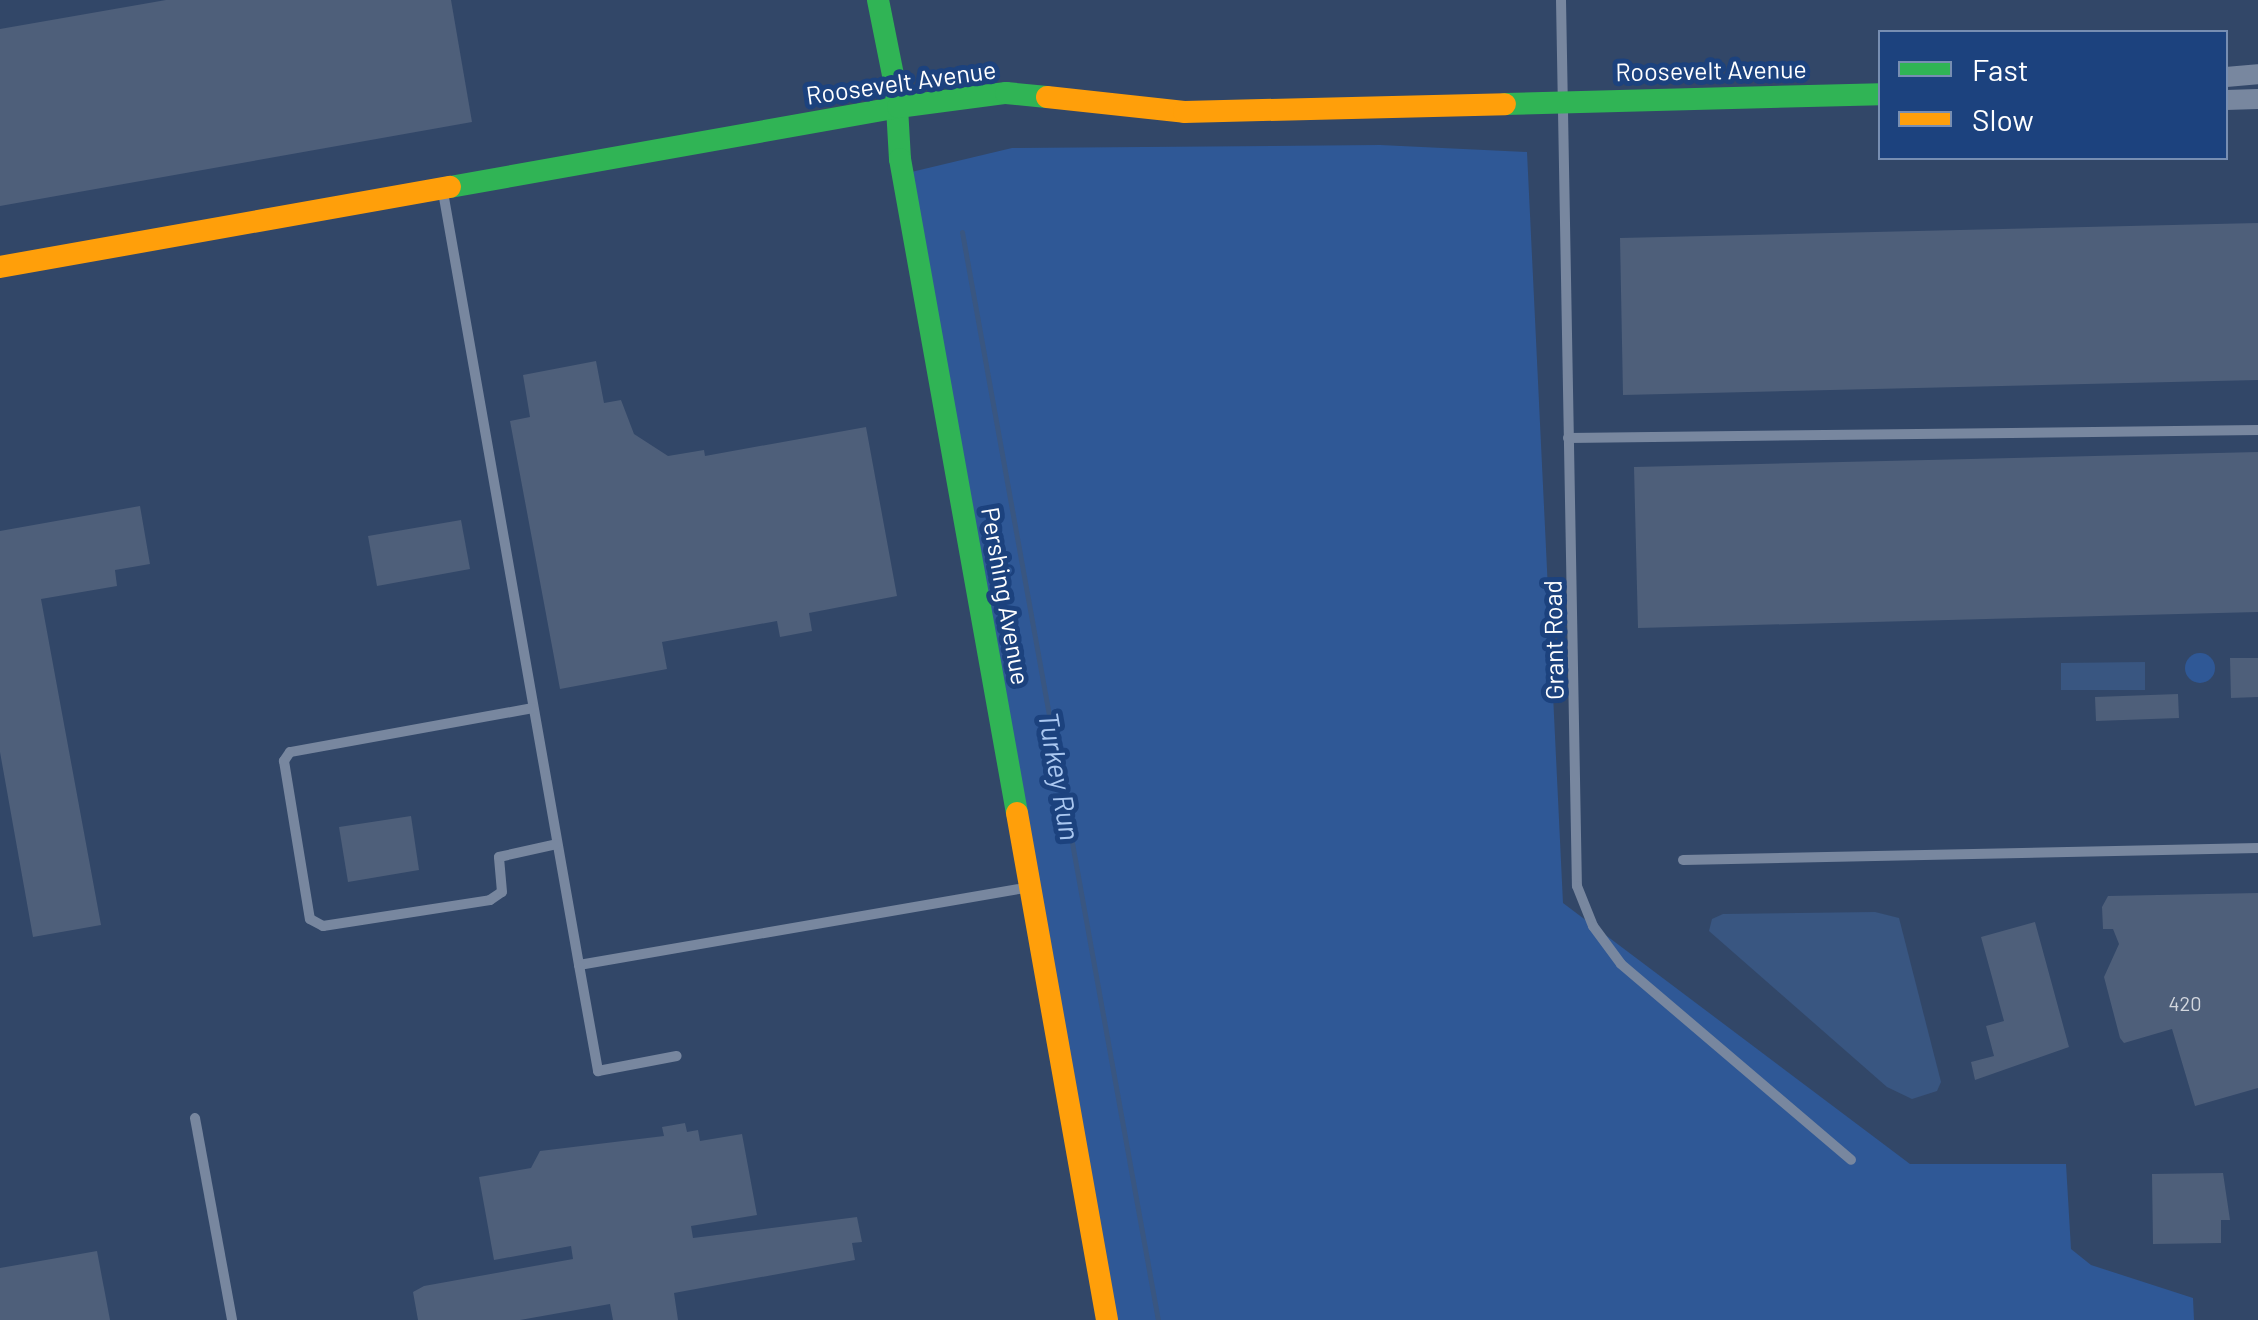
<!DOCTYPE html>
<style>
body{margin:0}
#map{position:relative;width:2258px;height:1320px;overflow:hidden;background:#324768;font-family:Barlow,sans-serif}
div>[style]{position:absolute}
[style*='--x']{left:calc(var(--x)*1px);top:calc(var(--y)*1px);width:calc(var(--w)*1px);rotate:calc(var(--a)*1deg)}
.green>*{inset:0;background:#2f5896}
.round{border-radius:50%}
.water>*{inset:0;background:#395681}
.stream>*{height:5px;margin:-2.5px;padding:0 2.5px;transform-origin:2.5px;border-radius:2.5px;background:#395681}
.building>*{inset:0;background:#4e5f7a}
.lane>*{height:10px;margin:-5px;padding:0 5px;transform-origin:5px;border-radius:5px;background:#78879f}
.street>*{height:20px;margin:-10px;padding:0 10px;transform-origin:10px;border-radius:10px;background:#78879f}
.fast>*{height:22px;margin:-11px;padding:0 11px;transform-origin:11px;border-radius:11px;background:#30b455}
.slow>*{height:22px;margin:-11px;padding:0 11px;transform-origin:11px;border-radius:11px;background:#ff9f0a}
span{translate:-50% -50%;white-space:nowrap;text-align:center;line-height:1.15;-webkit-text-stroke:10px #1c427e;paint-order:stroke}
.number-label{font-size:20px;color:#d3d7de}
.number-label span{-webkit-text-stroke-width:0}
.street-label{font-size:25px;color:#fff}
.water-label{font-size:28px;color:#aac7f0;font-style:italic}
.legend{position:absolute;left:1878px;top:30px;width:350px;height:130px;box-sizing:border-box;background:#1c427e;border:2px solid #778eb2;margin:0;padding:12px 18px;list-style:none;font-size:30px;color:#fff}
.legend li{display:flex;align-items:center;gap:20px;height:50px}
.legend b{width:50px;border:2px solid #778eb2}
</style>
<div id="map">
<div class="green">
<div style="clip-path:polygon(1380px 145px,1527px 152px,1563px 903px,1910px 1164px,2066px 1164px,2071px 1249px,2091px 1265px,2193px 1298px,2194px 1320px,1107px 1320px,903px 174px,1012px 148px)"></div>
<div class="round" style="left:2185px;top:653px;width:30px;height:30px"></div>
</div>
<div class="water">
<div style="clip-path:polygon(2145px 662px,2145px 690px,2061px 690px,2061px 663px)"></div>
<div style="clip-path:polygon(1875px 912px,1899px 918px,1941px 1082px,1937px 1091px,1912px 1099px,1887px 1087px,1709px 931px,1712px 919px,1723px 914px)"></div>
</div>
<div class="stream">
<div style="--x:962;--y:232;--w:1106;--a:79.79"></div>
</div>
<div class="building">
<div style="clip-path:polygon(166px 0,451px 0,472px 122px,0 206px,0 29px)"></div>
<div style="clip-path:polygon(2258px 223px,2258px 380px,1623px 395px,1620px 238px)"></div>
<div style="clip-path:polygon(596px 361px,604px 403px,621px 400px,634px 434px,668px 456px,704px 450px,705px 456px,866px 427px,897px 596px,809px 613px,812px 631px,780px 637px,777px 621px,662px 642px,667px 669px,560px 689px,510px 421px,530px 417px,523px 375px)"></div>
<div style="clip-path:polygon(2258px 452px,2258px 612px,1638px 628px,1634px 467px)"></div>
<div style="clip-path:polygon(140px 506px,150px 564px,115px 570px,117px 586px,41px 599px,101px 925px,33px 937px,0 752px,0 531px)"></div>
<div style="clip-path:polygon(461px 520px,470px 569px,377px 586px,368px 536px)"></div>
<div style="clip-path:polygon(2230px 658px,2258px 658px,2258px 697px,2231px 698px)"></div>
<div style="clip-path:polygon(2178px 694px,2179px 718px,2096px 721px,2095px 697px)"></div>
<div style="clip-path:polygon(411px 816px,419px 870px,348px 882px,339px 827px)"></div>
<div style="clip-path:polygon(2258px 893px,2258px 1088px,2195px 1106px,2172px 1029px,2124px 1043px,2120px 1038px,2104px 977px,2119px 944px,2113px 929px,2103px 929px,2102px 907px,2108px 896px)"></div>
<div style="clip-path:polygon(2035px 922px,2069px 1047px,1975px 1080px,1971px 1062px,1994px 1056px,1986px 1026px,2004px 1021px,1981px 937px)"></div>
<div style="clip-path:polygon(685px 1123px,687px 1132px,698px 1130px,700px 1141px,742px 1134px,757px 1215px,691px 1226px,693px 1238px,857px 1217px,862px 1242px,852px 1243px,855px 1260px,674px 1293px,678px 1320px,613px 1320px,610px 1304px,520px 1320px,418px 1320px,413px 1292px,424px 1286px,573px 1259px,571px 1246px,494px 1260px,479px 1177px,531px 1168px,540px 1151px,664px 1136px,662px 1127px)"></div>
<div style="clip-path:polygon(2223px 1173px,2230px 1220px,2221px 1220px,2221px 1243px,2153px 1244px,2152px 1174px)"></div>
<div style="clip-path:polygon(97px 1251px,110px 1320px,0 1320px,0 1268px)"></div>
</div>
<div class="lane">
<div style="--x:1561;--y:0;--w:886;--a:88.97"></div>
<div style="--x:1577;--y:886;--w:43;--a:68.2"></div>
<div style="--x:1593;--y:926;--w:47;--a:53.6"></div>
<div style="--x:1621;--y:964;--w:302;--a:40.4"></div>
<div style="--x:443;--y:192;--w:785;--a:80.02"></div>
<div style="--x:579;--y:965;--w:457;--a:-9.8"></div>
<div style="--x:1568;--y:438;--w:690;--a:-0.66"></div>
<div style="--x:533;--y:708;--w:247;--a:169.7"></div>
<div style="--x:290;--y:752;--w:11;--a:124"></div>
<div style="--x:284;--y:761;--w:160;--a:80.7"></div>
<div style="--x:310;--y:919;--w:15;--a:28"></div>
<div style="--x:323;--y:926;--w:169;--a:-8.8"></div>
<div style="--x:490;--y:900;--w:14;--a:-34"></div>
<div style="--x:502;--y:892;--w:35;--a:-95"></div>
<div style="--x:499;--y:857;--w:59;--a:-12.6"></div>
<div style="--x:1683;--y:860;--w:575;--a:-1.2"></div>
<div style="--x:579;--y:965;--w:108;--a:79.8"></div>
<div style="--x:598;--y:1071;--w:80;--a:-10.8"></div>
<div style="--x:195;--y:1118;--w:205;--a:79.6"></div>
</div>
<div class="street">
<div style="--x:2226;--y:77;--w:32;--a:-5"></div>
<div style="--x:2226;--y:100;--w:32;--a:-2"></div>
</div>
<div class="fast">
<div style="--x:878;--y:0;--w:92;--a:78.7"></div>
<div style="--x:896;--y:90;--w:69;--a:86.7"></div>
<div style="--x:900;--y:159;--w:664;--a:79.86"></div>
<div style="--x:1505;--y:104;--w:375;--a:-1.5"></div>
<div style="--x:450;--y:187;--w:455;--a:-10.1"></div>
<div style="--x:898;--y:107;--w:109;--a:-7.4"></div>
<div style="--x:1006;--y:93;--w:41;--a:5.6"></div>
</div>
<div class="slow">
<div style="--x:1047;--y:97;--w:138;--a:6.2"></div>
<div style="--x:1184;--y:112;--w:321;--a:-1.4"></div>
<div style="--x:0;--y:267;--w:457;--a:-10.1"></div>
<div style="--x:1017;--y:813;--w:515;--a:79.93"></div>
</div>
<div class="number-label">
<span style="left:2185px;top:1003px">420</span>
</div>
<div class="street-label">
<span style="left:1711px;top:70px;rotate:-1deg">Roosevelt Avenue</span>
<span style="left:901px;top:82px;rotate:-8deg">Roosevelt Avenue</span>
<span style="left:1006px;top:596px;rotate:80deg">Pershing Avenue</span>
<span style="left:1553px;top:640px;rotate:-91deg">Grant Road</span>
</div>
<div class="water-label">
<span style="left:1060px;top:776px;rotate:80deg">Turkey Run</span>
</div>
<ul class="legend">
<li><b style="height:12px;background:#30b455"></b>Fast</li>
<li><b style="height:12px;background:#ff9f0a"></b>Slow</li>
</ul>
</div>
